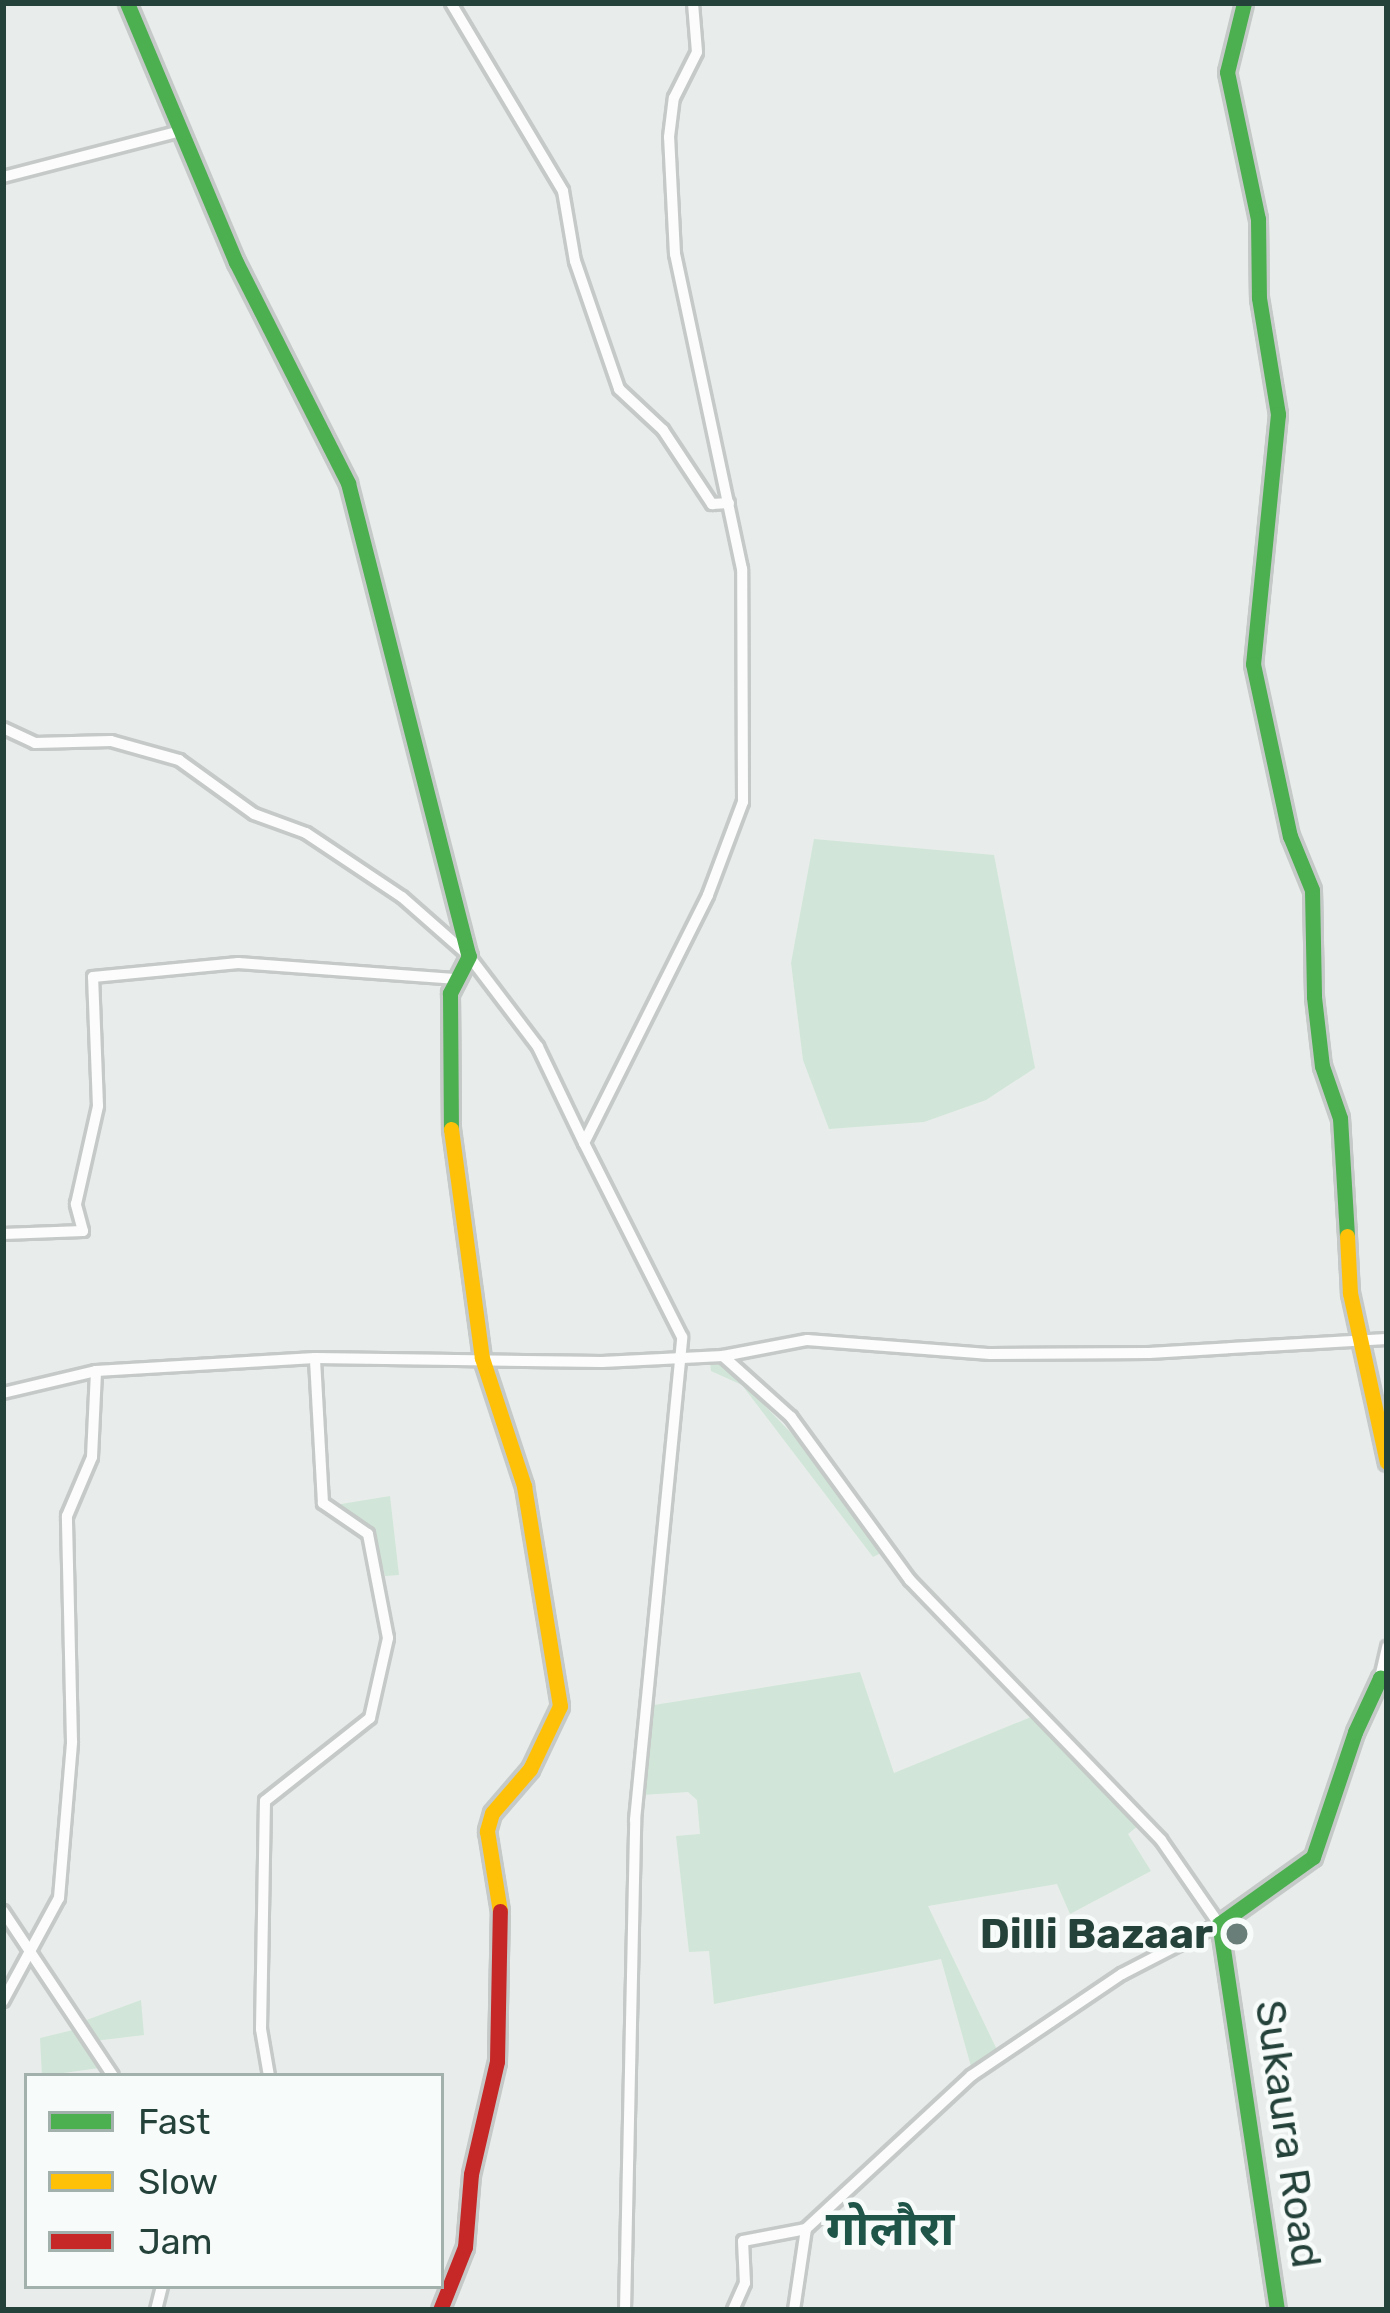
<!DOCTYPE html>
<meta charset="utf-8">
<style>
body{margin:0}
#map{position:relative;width:1390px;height:2313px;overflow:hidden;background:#e8edeb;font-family:Rubik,"Noto Sans Devanagari",sans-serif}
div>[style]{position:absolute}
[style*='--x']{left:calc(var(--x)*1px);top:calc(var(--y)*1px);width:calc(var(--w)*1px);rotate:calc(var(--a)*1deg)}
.green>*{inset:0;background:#d1e6d8}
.roads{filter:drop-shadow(3px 0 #c5cac8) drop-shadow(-3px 0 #c5cac8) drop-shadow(0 3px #c5cac8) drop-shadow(0 -3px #c5cac8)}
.street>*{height:10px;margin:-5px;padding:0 5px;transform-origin:5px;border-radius:5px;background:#fcfcfc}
.fast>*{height:15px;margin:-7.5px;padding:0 7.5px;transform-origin:7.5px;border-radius:7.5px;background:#4caf50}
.slow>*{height:15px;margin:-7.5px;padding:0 7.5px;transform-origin:7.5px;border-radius:7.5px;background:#ffc107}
.jam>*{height:15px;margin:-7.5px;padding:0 7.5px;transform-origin:7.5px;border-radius:7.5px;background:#c62828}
.dots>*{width:33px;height:33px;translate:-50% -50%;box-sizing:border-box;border:6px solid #f7fbf9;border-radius:50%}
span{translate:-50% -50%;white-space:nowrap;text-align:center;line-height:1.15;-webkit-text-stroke:9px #f7fbf9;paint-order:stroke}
.poi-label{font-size:42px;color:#24423a;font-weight:700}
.right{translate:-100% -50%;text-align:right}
.street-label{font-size:42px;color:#24423a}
.quarter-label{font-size:48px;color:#1f5548;font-weight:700}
.frame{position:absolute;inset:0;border:6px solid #24423a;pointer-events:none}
.legend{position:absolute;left:24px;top:2073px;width:420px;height:216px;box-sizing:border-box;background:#f7fbf9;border:3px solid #a3b1ad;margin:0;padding:15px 21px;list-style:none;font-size:36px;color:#24423a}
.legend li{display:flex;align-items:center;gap:24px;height:60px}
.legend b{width:60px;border:3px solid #a3b1ad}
</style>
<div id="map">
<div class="green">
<div style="clip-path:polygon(814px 839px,994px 855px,1035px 1068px,986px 1100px,924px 1122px,829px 1129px,803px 1060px,791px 963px)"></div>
<div style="clip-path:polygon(721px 1360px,794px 1436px,883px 1552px,873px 1557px,742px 1385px,711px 1371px,710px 1361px)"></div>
<div style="clip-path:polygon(390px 1496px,399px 1575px,385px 1576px,374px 1532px,329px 1506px)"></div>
<div style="clip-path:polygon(860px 1672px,894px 1773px,1031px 1717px,1139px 1825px,1128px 1834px,1151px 1871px,1070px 1914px,1057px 1884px,928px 1906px,999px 2054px,972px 2070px,941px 1959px,714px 2004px,709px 1951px,689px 1952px,676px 1836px,700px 1834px,697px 1800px,688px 1792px,642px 1795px,654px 1705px)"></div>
<div style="clip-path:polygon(141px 2000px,144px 2035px,94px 2041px,81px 2022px)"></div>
<div style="clip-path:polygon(73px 2030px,99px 2068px,42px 2076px,40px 2038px)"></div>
</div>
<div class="roads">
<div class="street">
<div style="--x:451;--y:3;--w:219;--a:59.2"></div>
<div style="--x:563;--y:191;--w:71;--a:80.3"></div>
<div style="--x:575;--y:261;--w:135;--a:71"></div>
<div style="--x:619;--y:389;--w:60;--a:43"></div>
<div style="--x:663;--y:430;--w:89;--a:56.5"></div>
<div style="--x:712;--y:504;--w:17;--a:-3"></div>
<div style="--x:3;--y:177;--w:180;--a:-14.5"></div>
<div style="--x:3;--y:728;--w:35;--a:25"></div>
<div style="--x:35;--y:743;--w:76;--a:-1.5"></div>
<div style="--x:111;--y:741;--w:71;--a:15.6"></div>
<div style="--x:179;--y:760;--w:92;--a:35.8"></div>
<div style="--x:254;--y:814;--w:55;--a:20.1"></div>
<div style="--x:306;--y:833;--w:115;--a:33.7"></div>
<div style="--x:402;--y:897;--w:89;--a:41.4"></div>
<div style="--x:469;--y:956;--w:114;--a:52.8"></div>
<div style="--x:538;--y:1047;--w:106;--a:64.4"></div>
<div style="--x:3;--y:1234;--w:80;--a:-2.1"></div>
<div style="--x:83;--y:1231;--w:28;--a:-105"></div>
<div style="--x:76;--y:1204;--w:100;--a:-77.3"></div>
<div style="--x:98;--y:1106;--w:129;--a:-92.2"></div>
<div style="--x:93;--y:977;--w:146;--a:-5.5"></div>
<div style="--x:238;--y:963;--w:220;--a:4.2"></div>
<div style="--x:723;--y:1356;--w:91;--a:41.9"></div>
<div style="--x:791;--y:1417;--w:202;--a:53.9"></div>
<div style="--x:910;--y:1580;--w:361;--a:46"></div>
<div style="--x:1161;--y:1840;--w:102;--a:55.4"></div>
<div style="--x:1219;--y:1924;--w:109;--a:152.7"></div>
<div style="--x:1122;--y:1974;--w:182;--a:146"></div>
<div style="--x:971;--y:2076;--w:225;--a:137.2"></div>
<div style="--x:806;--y:2229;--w:64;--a:169.2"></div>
<div style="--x:743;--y:2241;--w:42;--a:87.3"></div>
<div style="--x:745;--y:2283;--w:30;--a:114"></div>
<div style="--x:3;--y:1393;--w:96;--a:-13.3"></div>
<div style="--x:96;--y:1371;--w:219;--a:-3.4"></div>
<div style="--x:315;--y:1358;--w:287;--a:0.8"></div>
<div style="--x:602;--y:1362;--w:121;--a:-2.8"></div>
<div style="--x:723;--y:1356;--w:86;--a:-10.8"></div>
<div style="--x:807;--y:1340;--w:184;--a:4.4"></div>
<div style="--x:990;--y:1354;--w:159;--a:-0.4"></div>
<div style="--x:1149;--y:1353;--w:238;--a:-3.4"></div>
<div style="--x:1380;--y:1678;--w:32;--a:-77"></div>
<div style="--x:3;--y:1911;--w:198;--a:56.3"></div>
<div style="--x:3;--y:2001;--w:117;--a:-61.5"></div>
<div style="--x:59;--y:1898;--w:157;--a:-85.2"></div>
<div style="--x:72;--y:1742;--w:226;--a:-91.3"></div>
<div style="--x:67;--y:1516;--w:64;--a:-67"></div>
<div style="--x:92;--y:1457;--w:86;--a:-87.3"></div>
<div style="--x:269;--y:2076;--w:48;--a:-99.7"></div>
<div style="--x:261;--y:2029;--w:228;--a:-89"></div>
<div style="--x:265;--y:1801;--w:134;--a:-38.3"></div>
<div style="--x:370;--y:1718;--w:82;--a:-77.3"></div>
<div style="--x:388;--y:1638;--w:106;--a:-100.9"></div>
<div style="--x:368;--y:1534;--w:55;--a:-145.4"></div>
<div style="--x:323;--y:1503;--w:145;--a:-93.2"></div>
<div style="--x:156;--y:2310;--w:25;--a:-76"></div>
<div style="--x:625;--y:2310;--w:490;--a:-88.8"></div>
<div style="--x:635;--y:1820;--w:485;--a:-84.4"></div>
<div style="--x:682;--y:1337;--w:217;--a:-116.8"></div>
<div style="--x:584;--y:1143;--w:277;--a:-63.4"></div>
<div style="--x:708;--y:895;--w:99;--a:-69.4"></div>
<div style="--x:743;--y:802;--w:233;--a:-90.2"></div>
<div style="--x:742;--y:569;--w:322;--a:-102"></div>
<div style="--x:675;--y:254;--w:117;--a:-92.9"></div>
<div style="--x:669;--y:137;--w:39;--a:-83"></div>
<div style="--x:674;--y:98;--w:51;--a:-63.4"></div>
<div style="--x:697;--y:52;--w:49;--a:-94.7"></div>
<div style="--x:794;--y:2310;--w:82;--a:-81.6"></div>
</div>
<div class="fast">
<div style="--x:127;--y:3;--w:281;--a:67.2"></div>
<div style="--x:236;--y:262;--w:248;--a:63.1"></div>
<div style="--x:348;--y:483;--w:488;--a:75.7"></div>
<div style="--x:469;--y:956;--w:42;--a:117.2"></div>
<div style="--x:450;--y:993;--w:136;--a:89.6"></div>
<div style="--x:1244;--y:3;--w:71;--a:103.8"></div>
<div style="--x:1227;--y:72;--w:150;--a:78.1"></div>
<div style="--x:1258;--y:219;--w:79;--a:89.3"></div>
<div style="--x:1259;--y:298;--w:118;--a:80.7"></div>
<div style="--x:1278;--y:414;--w:251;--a:95.7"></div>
<div style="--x:1253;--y:664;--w:176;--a:77.9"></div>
<div style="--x:1290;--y:836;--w:58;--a:67.8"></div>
<div style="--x:1312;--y:890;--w:107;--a:88.9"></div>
<div style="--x:1314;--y:997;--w:69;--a:83.4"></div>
<div style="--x:1322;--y:1066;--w:55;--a:70.9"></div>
<div style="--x:1340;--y:1118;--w:118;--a:86.6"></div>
<div style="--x:1277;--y:2310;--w:390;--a:-98.5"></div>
<div style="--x:1219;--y:1924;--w:115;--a:-35.5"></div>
<div style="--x:1313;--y:1857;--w:132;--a:-71.4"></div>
<div style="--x:1355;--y:1732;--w:60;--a:-65.2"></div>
<div style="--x:1380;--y:1678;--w:7;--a:8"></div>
</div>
<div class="slow">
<div style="--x:451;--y:1129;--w:231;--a:82.3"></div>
<div style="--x:482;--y:1358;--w:135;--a:71.8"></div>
<div style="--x:524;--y:1486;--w:223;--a:80.7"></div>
<div style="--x:560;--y:1706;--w:70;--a:115.5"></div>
<div style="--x:530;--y:1769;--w:58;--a:130.8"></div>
<div style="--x:492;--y:1813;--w:19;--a:106"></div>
<div style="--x:487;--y:1831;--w:81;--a:80.8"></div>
<div style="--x:1347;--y:1236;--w:57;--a:87"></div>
<div style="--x:1350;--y:1293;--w:173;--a:77.7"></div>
</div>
<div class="jam">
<div style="--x:440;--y:2310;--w:68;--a:-68.4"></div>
<div style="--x:465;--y:2247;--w:73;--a:-85.3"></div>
<div style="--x:471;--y:2174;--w:116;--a:-77"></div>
<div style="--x:497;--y:2061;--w:150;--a:-88.9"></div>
</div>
</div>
<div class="dots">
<div style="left:1237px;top:1934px;background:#697e78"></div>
</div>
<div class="poi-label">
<span class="right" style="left:1213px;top:1934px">Dilli Bazaar</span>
</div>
<div class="street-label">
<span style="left:1288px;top:2134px;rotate:82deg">Sukaura Road</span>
</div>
<div class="quarter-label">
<span style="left:890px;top:2229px">गोलौरा</span>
</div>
<div class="frame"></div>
<ul class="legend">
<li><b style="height:15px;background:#4caf50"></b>Fast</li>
<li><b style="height:15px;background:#ffc107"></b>Slow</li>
<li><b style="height:15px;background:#c62828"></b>Jam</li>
</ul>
</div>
